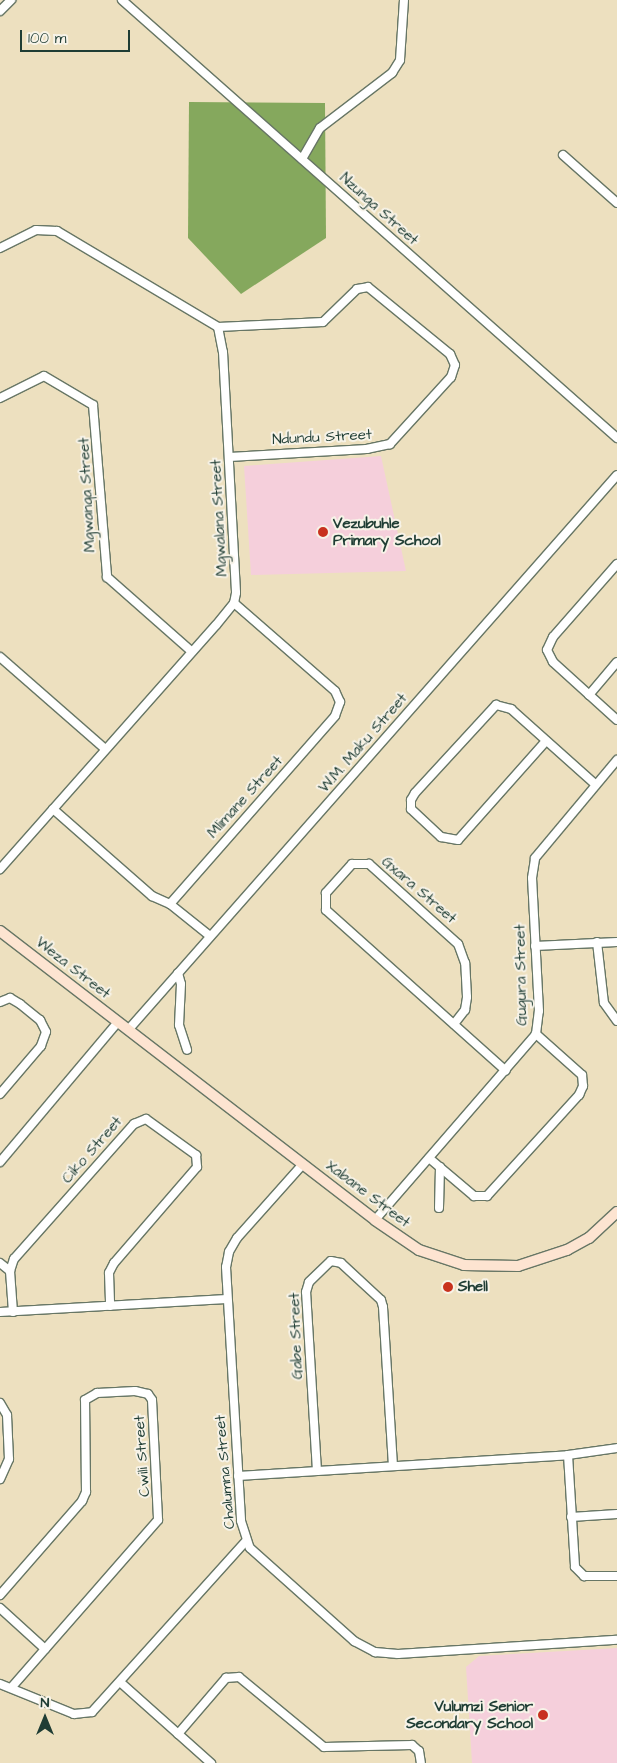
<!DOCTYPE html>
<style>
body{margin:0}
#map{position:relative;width:617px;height:1763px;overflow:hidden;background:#ede0bf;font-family:"Architects Daughter",sans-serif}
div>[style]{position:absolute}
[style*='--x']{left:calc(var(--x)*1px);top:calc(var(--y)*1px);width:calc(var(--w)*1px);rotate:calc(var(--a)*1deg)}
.built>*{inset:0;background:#f5cfdb}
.forest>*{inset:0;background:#85a85d}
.roads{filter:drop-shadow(1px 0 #677665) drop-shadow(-1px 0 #677665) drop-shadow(0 1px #677665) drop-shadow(0 -1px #677665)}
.street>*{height:8px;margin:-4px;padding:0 4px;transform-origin:4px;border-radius:4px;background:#fff}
.secondary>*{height:10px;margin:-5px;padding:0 5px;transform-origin:5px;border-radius:5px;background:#fde4d1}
.dots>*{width:14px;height:14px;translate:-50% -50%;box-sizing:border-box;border:2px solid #f7f3e8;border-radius:50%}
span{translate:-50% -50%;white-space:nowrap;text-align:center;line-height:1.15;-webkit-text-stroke:4px #f7f3e8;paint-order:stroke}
.street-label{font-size:15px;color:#1f3d34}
.poi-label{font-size:15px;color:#1f3d34;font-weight:700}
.left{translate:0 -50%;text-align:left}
.right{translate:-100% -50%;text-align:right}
.north{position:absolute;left:20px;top:1693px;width:50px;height:50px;-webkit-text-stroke:4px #f7f3e8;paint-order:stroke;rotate:0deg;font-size:14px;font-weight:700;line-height:20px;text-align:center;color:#1f3d34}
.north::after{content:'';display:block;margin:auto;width:18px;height:22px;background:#1f3d34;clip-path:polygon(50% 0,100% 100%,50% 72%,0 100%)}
.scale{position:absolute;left:20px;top:30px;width:110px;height:22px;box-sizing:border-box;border:2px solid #1f3d34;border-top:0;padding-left:6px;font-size:15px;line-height:18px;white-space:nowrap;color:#1f3d34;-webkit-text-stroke:4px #f7f3e8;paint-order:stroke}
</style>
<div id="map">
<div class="built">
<div style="clip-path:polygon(381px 456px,406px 571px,251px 575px,244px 466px)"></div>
<div style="clip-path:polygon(617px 1648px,617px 1763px,472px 1763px,466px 1667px,479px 1656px)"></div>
</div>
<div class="forest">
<div style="clip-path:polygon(189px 102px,325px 103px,326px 238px,241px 294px,188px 238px)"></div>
</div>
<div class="roads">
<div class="street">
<div style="--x:122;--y:0;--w:661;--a:41.5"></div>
<div style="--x:0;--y:11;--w:16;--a:-45"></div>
<div style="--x:563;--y:155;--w:72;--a:41.6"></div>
<div style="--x:302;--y:159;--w:36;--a:-60"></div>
<div style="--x:320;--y:128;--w:91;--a:-37.4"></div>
<div style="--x:392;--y:73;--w:15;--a:-58"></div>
<div style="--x:400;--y:60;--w:60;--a:-86.2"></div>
<div style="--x:0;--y:248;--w:40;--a:-26.6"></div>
<div style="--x:36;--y:230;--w:21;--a:3"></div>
<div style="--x:57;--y:231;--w:187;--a:30.8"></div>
<div style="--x:218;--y:327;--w:25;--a:79"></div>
<div style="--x:223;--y:352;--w:241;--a:86.9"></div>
<div style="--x:236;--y:593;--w:10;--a:101"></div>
<div style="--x:234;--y:603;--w:28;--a:129"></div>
<div style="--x:216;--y:625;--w:326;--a:131.5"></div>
<div style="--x:218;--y:327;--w:105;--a:-2.7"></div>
<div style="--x:323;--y:322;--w:47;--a:-44.1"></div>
<div style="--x:357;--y:289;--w:11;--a:-10"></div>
<div style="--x:368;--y:287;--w:106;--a:39.3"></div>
<div style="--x:450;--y:354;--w:12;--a:66"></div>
<div style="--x:455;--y:365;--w:13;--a:108"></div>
<div style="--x:451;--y:377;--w:91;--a:132.3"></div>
<div style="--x:390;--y:444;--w:24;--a:168"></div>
<div style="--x:367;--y:449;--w:138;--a:176.7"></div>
<div style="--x:0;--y:398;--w:49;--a:-26.6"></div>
<div style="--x:44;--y:376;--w:57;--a:30.6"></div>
<div style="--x:93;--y:405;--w:173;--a:85.3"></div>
<div style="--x:107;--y:577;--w:113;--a:41.4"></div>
<div style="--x:617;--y:564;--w:97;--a:131.2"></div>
<div style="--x:553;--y:637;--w:14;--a:115"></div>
<div style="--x:547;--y:650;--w:13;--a:63"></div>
<div style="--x:553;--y:662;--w:86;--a:42.2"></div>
<div style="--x:0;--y:657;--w:140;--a:41.2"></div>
<div style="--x:589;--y:695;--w:43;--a:-49.7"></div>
<div style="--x:546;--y:741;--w:132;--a:131.6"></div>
<div style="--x:458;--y:840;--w:17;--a:-170"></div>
<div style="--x:441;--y:837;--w:41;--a:-137"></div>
<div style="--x:411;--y:809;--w:9;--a:-90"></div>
<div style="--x:411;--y:800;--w:8;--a:-60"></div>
<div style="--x:415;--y:793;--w:120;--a:-47.4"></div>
<div style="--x:496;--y:705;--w:16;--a:15"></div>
<div style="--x:511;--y:709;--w:113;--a:41.8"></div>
<div style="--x:53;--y:809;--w:132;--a:41.3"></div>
<div style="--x:152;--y:896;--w:20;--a:24"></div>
<div style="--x:170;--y:904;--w:250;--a:-48.7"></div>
<div style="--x:335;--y:716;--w:15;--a:-70"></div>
<div style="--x:340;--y:702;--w:12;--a:-114"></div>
<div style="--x:335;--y:691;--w:134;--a:-138.9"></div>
<div style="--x:170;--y:904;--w:51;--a:38.7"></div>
<div style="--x:597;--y:942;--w:61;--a:83.5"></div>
<div style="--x:604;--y:1003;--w:22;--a:54"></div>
<div style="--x:535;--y:946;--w:82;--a:-2.8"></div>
<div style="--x:178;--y:973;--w:11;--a:75"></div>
<div style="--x:181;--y:984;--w:41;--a:92.8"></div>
<div style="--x:179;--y:1025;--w:26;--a:72"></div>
<div style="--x:0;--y:1002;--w:11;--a:-22"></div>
<div style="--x:10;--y:998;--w:12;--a:31"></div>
<div style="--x:20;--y:1004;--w:26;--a:39"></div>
<div style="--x:40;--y:1020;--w:13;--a:63"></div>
<div style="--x:46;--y:1032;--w:15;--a:110"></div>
<div style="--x:41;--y:1046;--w:63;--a:130.5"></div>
<div style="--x:454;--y:1024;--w:18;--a:-52"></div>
<div style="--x:465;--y:1010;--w:13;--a:-81"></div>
<div style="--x:467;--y:997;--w:34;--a:-93"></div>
<div style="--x:465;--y:963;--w:20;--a:-110"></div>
<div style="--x:458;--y:944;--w:120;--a:-138"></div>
<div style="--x:369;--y:864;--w:17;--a:180"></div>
<div style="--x:352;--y:864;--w:39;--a:132"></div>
<div style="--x:326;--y:893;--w:17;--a:90"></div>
<div style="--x:326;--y:910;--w:241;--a:41.8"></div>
<div style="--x:129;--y:1029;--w:738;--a:-48.62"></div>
<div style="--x:429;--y:1158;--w:59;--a:40.2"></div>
<div style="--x:474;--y:1196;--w:13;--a:0"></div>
<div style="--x:487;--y:1196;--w:137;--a:-47.7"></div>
<div style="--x:579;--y:1095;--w:10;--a:-66"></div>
<div style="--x:583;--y:1086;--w:11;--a:-95"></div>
<div style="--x:582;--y:1075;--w:62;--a:-138.3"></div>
<div style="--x:0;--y:1162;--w:183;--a:-49.9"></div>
<div style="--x:303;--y:1164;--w:99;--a:131.7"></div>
<div style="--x:237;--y:1238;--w:16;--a:120"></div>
<div style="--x:229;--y:1252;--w:15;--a:101"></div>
<div style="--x:226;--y:1267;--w:254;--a:86.6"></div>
<div style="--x:241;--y:1521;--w:28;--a:72"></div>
<div style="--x:250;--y:1548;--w:140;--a:41.8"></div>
<div style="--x:354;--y:1641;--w:24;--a:28"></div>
<div style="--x:375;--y:1652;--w:23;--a:5"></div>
<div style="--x:398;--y:1654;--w:219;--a:-3.7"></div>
<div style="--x:439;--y:1208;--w:41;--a:-88.6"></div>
<div style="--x:375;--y:1220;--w:246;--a:-49.1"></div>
<div style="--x:536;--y:1034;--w:23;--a:-83"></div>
<div style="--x:539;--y:1011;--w:133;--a:-93"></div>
<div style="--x:532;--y:878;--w:20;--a:-81"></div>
<div style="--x:535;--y:858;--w:128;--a:-50.1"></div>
<div style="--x:0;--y:1263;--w:13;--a:39"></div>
<div style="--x:0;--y:1312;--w:227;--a:-3.3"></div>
<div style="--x:13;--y:1312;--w:41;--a:-94.2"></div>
<div style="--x:10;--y:1271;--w:13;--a:-72"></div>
<div style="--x:14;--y:1259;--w:181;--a:-48.4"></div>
<div style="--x:134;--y:1124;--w:13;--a:-23"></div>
<div style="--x:146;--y:1119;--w:62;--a:35.8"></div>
<div style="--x:196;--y:1155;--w:12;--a:85"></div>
<div style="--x:197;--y:1167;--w:127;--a:130.8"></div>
<div style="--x:114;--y:1263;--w:11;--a:117"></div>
<div style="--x:109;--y:1273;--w:33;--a:88"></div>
<div style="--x:0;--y:1403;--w:14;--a:60"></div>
<div style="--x:7;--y:1415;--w:44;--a:87.4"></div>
<div style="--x:9;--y:1459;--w:22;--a:114"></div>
<div style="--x:568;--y:1455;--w:112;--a:86.4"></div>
<div style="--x:575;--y:1567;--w:13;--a:45"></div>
<div style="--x:584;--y:1576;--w:33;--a:0"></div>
<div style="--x:317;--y:1471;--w:179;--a:-93.5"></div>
<div style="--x:306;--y:1292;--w:10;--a:-73"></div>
<div style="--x:309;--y:1282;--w:30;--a:-44"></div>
<div style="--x:331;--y:1261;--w:10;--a:11"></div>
<div style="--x:341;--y:1263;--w:54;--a:42.8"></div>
<div style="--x:381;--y:1300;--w:7;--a:74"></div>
<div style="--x:383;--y:1307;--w:159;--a:86.4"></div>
<div style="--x:238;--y:1476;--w:331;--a:-3.6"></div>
<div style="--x:568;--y:1455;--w:49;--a:-8.1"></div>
<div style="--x:571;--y:1517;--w:46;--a:-3.7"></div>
<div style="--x:0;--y:1595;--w:125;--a:-48.9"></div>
<div style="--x:82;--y:1501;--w:10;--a:-66"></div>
<div style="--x:86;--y:1492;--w:92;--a:-90.6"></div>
<div style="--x:85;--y:1400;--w:14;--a:-30"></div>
<div style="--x:97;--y:1393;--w:38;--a:-3"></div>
<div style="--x:135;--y:1391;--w:13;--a:13"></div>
<div style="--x:148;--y:1394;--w:7;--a:56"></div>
<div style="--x:152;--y:1400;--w:120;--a:87.1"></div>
<div style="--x:158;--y:1520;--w:223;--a:131.2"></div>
<div style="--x:0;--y:1608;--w:61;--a:42.3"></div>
<div style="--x:120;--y:1682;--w:122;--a:41.7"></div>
<div style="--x:0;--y:1684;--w:80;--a:22.1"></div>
<div style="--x:74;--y:1714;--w:18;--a:-6"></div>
<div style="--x:92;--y:1712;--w:230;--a:-48"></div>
<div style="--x:178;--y:1734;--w:74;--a:-49.4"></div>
<div style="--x:226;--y:1678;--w:13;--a:-4"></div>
<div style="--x:239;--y:1677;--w:110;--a:39.5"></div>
<div style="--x:324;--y:1747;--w:88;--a:-1.3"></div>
<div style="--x:412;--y:1745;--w:9;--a:41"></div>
<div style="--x:419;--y:1751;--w:12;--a:81"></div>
</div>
<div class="secondary">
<div style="--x:0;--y:931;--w:473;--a:37.6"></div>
<div style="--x:375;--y:1220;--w:53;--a:34.3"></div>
<div style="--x:419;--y:1250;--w:47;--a:18.4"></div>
<div style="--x:464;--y:1265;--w:54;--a:1.1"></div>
<div style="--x:518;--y:1266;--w:52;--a:-18.1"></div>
<div style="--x:567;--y:1250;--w:25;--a:-29"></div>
<div style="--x:589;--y:1238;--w:38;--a:-43"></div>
</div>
</div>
<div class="dots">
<div style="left:323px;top:532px;background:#c8321e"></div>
<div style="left:448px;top:1287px;background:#c8321e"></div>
<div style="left:543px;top:1715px;background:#c8321e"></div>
</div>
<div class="street-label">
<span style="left:379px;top:209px;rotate:42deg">Nzunga Street</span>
<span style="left:322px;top:437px;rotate:-3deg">Ndundu Street</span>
<span style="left:87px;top:495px;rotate:-93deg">Mgwanqa Street</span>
<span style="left:219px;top:518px;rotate:-93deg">Mgwalana Street</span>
<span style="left:363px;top:743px;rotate:-49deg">W.M. Maku Street</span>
<span style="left:245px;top:797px;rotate:-48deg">Mlimane Street</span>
<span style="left:419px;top:890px;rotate:41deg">Gxara Street</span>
<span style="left:73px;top:968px;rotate:38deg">Weza Street</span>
<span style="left:521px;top:975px;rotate:-91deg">Gugura Street</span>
<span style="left:92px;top:1150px;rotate:-49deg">Ciko Street</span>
<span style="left:368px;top:1194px;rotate:37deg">Xabane Street</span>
<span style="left:296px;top:1336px;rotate:-92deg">Gabe Street</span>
<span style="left:142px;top:1456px;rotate:-94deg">Cwili Street</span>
<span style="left:225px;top:1472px;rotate:-95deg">Chalumna Street</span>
</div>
<div class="poi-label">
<span class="left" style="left:333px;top:532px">Vezubuhle<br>Primary School</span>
<span class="left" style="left:458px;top:1287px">Shell</span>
<span class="right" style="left:533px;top:1715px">Vulumzi Senior<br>Secondary School</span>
</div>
<div class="north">N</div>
<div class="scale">100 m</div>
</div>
